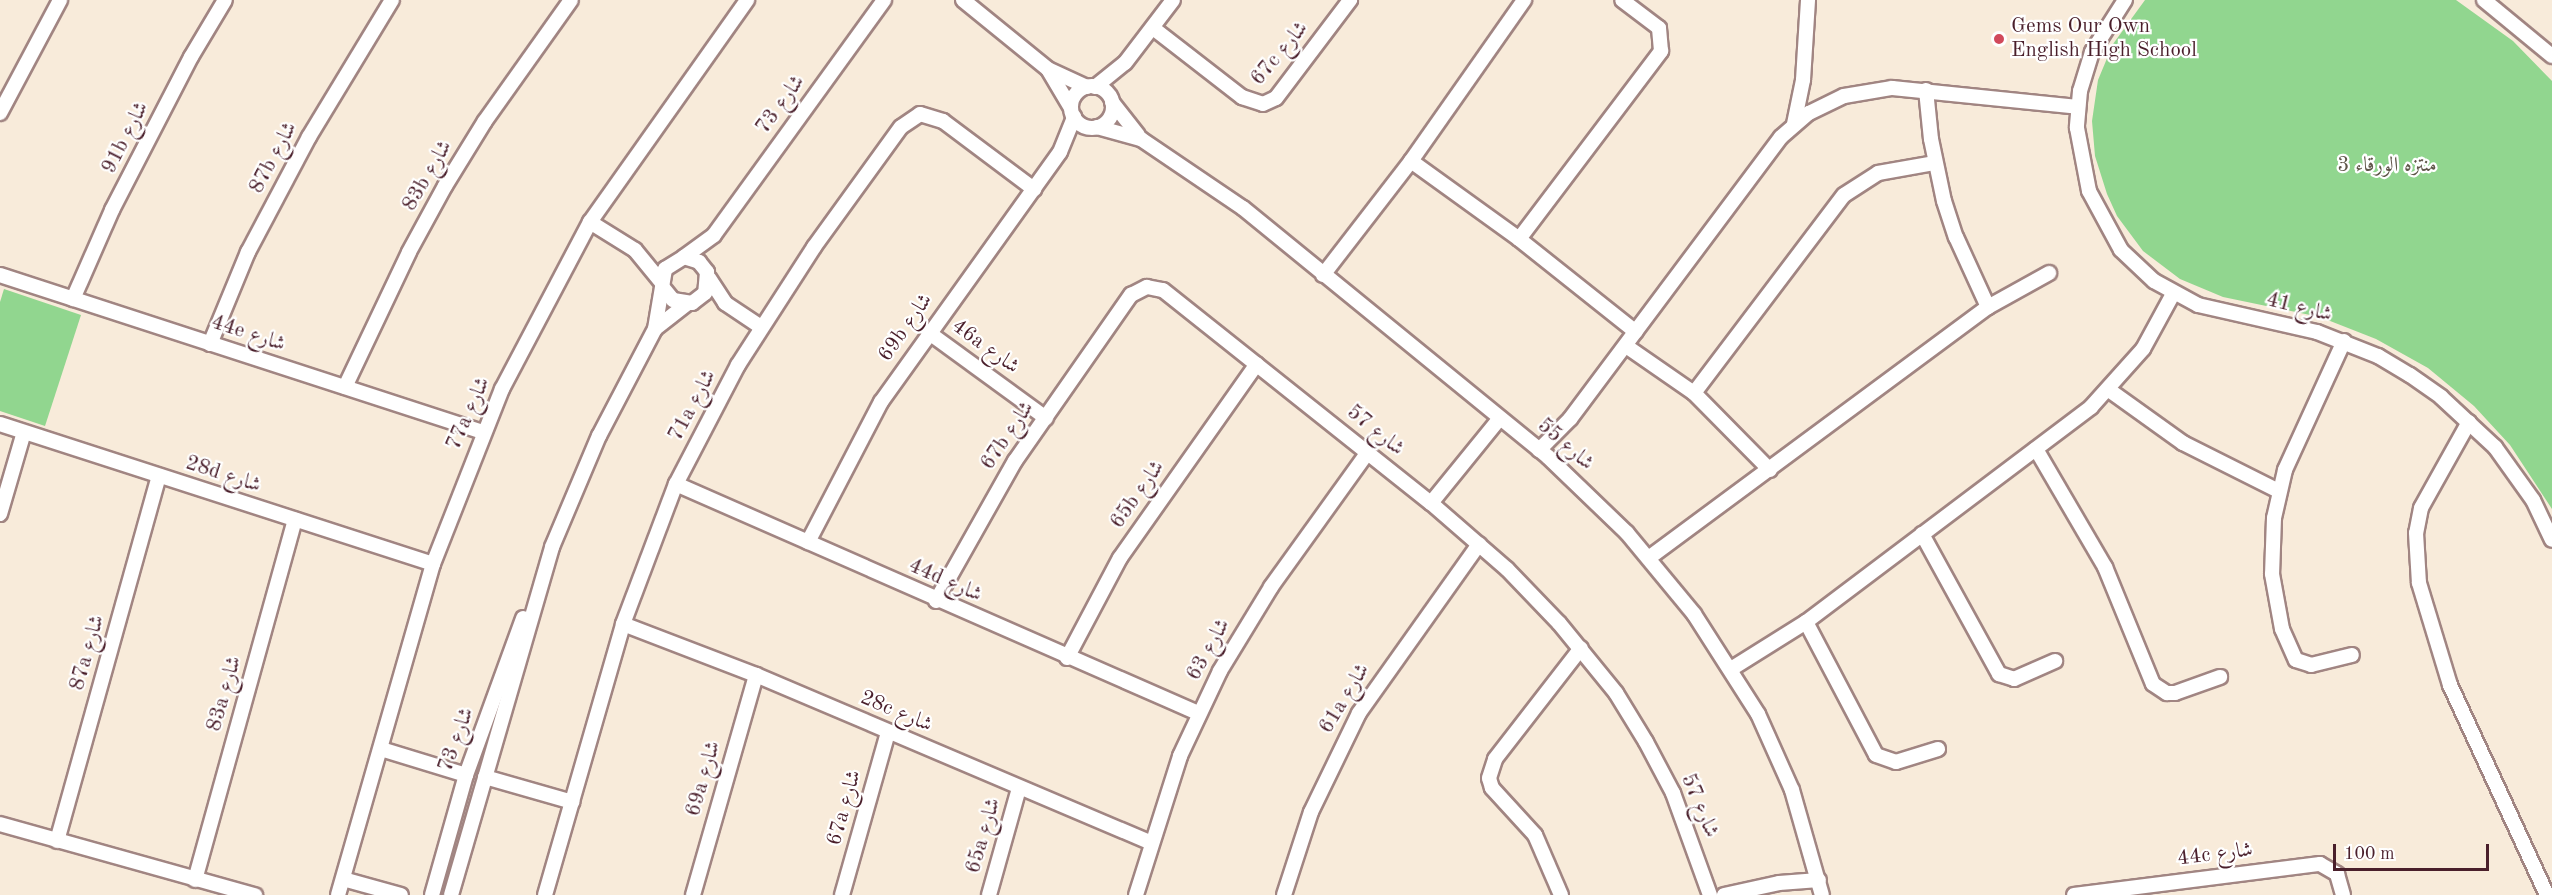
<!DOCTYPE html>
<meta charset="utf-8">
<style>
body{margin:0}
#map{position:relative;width:2552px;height:895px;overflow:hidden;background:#f8ebda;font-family:"Old Standard TT",Amiri,serif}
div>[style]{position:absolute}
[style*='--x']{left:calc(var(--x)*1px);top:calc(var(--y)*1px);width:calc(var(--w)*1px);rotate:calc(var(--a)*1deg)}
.green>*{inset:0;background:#91d68f}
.roads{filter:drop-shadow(2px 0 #a18582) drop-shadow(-2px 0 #a18582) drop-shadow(0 2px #a18582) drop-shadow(0 -2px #a18582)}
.minor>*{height:14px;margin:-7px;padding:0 7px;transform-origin:7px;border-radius:7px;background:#fff}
.minor>.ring{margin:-7px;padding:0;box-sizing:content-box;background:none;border:14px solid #fff;border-radius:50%}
.dots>*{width:16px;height:16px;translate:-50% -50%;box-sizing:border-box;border:3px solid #fff;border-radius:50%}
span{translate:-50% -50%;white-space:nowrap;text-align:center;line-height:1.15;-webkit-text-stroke:4.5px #fff;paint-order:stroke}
.poi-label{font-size:21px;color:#4a1f2b}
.left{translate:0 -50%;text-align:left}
.street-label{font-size:21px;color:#4a1f2b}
.park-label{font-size:21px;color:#5f5649}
.scale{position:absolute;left:2333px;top:844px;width:156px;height:27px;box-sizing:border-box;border:3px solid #4a1f2b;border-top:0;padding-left:8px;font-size:18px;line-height:21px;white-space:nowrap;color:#4a1f2b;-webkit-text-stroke:4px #fff;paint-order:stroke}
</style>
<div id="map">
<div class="green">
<div style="clip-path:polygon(2145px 0,2456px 0,2513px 41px,2552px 81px,2552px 509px,2510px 445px,2474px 406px,2428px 368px,2376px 339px,2320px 317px,2223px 297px,2180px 279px,2143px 251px,2117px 216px,2107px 194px,2095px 156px,2092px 121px,2098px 80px,2113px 44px)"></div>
<div style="clip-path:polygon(4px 289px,81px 315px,45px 426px,0 411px,0 302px)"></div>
</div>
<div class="roads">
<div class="minor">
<div style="--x:963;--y:0;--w:109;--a:39.1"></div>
<div style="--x:1048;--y:69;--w:43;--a:24.8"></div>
<div style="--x:2125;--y:0;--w:62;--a:122.4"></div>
<div style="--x:2092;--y:52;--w:41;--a:107.1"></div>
<div style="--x:2080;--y:91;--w:37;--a:95"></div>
<div style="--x:2077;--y:128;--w:64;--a:79.2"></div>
<div style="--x:2089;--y:191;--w:67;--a:61.5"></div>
<div style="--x:2121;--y:250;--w:45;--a:43.2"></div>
<div style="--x:2154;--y:281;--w:50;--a:28.6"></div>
<div style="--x:2198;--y:305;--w:122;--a:12.8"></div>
<div style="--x:2317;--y:332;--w:66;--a:21.5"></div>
<div style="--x:2378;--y:356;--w:37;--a:31"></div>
<div style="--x:2410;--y:375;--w:38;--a:35"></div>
<div style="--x:2441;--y:397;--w:74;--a:42.8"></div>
<div style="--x:2495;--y:447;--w:65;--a:54.4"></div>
<div style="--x:2533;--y:500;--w:44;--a:64.6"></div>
<div style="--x:2484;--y:0;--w:88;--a:39.5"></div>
<div style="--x:1153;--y:28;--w:113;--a:37.8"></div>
<div style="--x:1242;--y:97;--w:22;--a:18"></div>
<div style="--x:1263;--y:104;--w:14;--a:-25"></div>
<div style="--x:1276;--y:98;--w:123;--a:-52.9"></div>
<div style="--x:1049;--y:71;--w:43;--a:59.3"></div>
<div class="ring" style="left:1071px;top:86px;width:28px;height:28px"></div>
<div style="--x:1095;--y:87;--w:38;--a:-39"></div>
<div style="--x:1125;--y:63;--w:79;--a:-52.7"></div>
<div style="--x:1926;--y:90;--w:49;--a:84.2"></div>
<div style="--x:1931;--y:139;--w:63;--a:78.2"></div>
<div style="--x:1944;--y:201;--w:38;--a:72"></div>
<div style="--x:1956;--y:237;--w:77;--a:65.4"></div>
<div style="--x:1112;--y:102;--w:42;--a:51.8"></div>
<div style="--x:0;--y:113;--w:128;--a:-62"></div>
<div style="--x:1794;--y:124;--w:45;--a:-78.4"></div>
<div style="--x:1803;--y:80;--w:80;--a:-86.4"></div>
<div style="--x:1097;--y:127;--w:46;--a:15.3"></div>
<div style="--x:1141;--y:139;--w:123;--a:34.1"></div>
<div style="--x:1243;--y:208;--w:394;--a:39.2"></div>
<div style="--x:1548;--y:457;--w:110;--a:43.9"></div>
<div style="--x:1627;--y:533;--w:105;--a:50.4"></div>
<div style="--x:1694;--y:614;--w:119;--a:57.4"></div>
<div style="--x:1758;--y:714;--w:83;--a:65.9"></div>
<div style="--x:1792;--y:790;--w:109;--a:74.1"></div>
<div style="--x:1411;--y:161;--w:133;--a:35.8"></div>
<div style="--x:1519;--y:239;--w:149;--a:38.5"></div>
<div style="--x:590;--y:222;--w:53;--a:31.9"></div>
<div style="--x:635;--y:250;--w:43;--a:50.7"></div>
<div style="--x:1519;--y:239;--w:236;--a:-52.9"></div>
<div style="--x:1661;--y:51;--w:23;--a:-95"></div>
<div style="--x:1659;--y:28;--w:46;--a:-142.9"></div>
<div style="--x:684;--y:257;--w:37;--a:-36"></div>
<div style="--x:714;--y:235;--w:290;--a:-54.1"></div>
<div style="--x:0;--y:275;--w:508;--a:18.01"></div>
<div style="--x:1323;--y:275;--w:144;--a:-52.3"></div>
<div style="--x:1411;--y:161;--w:197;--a:-54.9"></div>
<div style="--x:709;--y:278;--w:30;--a:57"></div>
<div style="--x:725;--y:303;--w:43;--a:33.7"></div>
<div style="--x:73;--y:299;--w:97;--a:-66.3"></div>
<div style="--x:112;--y:210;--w:172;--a:-62.7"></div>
<div style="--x:191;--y:57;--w:66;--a:-59.2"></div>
<div style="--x:656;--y:328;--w:39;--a:-38"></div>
<div style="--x:928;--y:332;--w:146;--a:36.1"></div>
<div style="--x:2344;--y:341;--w:142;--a:114.6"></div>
<div style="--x:2285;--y:470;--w:49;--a:102.9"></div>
<div style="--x:2274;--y:518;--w:56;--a:92"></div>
<div style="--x:2272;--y:574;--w:56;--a:79.7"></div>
<div style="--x:2282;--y:629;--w:34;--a:66"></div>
<div style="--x:2296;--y:660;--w:16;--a:18"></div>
<div style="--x:2311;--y:665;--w:42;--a:-13.7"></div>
<div style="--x:210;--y:344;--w:100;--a:-67.6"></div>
<div style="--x:248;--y:252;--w:130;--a:-62.1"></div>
<div style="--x:309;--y:137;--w:160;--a:-58.8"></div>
<div style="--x:1626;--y:346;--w:83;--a:34.7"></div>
<div style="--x:1694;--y:393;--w:108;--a:45.4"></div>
<div style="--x:345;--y:387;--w:149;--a:-64.6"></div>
<div style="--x:409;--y:252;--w:75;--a:-61.4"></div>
<div style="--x:445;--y:186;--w:76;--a:-58.4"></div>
<div style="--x:485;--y:121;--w:148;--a:-54.6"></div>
<div style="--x:2109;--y:390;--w:91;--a:35.6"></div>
<div style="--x:2183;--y:443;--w:107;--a:26.6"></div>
<div style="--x:1694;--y:393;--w:248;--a:-52.9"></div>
<div style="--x:1844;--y:195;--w:40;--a:-32.9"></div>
<div style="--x:1878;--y:173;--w:58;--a:-10"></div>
<div style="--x:2469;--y:422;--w:98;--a:119.2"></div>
<div style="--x:2421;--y:508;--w:25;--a:101"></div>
<div style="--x:2416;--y:533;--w:50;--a:86.6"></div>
<div style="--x:2419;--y:583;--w:107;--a:73.1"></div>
<div style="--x:2450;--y:685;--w:231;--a:65.2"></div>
<div style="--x:0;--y:424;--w:455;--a:17.9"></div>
<div style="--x:2036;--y:449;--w:137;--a:59.7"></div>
<div style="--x:2105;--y:567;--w:126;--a:67.7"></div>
<div style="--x:2153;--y:684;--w:17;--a:33"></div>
<div style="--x:2167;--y:693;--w:8;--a:0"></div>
<div style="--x:2175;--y:693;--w:48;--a:-19.6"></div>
<div style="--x:1539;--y:450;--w:44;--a:-45"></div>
<div style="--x:1570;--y:419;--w:352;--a:-53.2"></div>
<div style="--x:1781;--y:137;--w:37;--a:-41"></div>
<div style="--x:1809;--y:113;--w:39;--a:-26"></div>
<div style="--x:1844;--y:96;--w:49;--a:-9.5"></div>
<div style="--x:1892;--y:88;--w:187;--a:5.8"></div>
<div style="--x:676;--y:484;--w:570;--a:23.69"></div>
<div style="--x:1431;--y:503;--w:109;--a:-50.9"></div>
<div style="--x:0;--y:514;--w:85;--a:-73.7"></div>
<div style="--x:1922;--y:534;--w:160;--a:61.2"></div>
<div style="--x:1999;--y:674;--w:16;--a:18"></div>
<div style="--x:2014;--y:679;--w:45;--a:-23.7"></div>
<div style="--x:808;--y:542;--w:158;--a:-62.5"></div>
<div style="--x:881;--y:402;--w:307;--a:-54.4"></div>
<div style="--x:1060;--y:152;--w:38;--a:-68"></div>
<div style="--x:1650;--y:557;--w:420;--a:-36.5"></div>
<div style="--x:1988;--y:307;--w:70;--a:-29.1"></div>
<div style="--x:936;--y:601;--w:161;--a:-60.6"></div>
<div style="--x:1015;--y:461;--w:203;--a:-55.1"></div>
<div style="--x:1131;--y:295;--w:18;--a:-27"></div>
<div style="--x:1147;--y:287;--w:16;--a:11"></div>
<div style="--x:1163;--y:290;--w:342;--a:38.5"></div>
<div style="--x:1431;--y:503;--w:101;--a:41"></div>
<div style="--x:1507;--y:569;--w:75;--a:46.1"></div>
<div style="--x:1559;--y:623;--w:90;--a:50.8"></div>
<div style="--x:1616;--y:693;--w:57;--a:58.5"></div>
<div style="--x:1646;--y:742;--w:58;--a:62.1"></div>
<div style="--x:1673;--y:793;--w:109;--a:70.1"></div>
<div style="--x:1806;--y:622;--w:150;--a:62.2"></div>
<div style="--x:1876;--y:755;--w:21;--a:19"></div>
<div style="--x:1896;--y:762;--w:44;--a:-17.2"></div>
<div style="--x:623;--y:624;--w:142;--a:21"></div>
<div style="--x:756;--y:675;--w:428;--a:23"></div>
<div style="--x:1067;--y:658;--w:113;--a:-62.1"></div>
<div style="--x:1120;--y:558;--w:237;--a:-54.8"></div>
<div style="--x:1731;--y:669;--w:89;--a:-32.1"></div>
<div style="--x:1806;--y:622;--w:357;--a:-37"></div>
<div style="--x:2091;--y:407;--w:78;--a:-48.1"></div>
<div style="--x:2143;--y:349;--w:63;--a:-61.4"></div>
<div style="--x:381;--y:749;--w:89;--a:17"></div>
<div style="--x:485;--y:777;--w:91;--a:15.9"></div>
<div style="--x:0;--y:824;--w:265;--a:15.6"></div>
<div style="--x:57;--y:841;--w:379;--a:-74.4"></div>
<div style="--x:343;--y:879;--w:60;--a:15.4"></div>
<div style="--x:195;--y:880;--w:374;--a:-74.5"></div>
<div style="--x:338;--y:895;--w:344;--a:-74"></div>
<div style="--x:433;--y:564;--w:188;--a:-68.5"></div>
<div style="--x:502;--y:389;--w:189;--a:-62.2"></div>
<div style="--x:590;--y:222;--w:272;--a:-54.7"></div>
<div style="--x:432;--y:895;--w:125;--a:-74.2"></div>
<div style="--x:466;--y:775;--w:167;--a:-70"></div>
<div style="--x:451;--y:895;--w:362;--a:-73.8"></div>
<div style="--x:552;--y:547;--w:121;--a:-67.1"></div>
<div style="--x:599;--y:436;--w:121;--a:-62.4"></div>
<div style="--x:655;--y:329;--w:61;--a:-80.5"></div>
<div style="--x:665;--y:269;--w:22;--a:-32"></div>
<div style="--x:684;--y:257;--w:16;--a:18"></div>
<div style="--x:699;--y:262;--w:13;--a:51"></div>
<div style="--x:707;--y:272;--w:21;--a:95"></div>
<div style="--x:705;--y:293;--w:16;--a:142"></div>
<div style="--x:692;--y:303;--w:19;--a:-171"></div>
<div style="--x:673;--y:300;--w:14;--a:-129"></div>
<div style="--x:545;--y:895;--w:282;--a:-73.9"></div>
<div style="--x:623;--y:624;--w:150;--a:-69.3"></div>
<div style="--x:676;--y:484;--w:134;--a:-62.5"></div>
<div style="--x:738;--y:365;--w:140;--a:-57.2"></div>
<div style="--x:814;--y:247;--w:148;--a:-54.1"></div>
<div style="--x:901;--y:127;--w:23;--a:-34"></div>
<div style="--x:920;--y:114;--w:24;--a:17"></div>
<div style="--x:943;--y:121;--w:114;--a:36.8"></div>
<div style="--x:693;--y:895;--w:229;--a:-74"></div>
<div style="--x:842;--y:895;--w:169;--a:-74.2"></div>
<div style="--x:989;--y:895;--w:111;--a:-74.3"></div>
<div style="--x:1136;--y:895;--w:146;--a:-72.4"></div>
<div style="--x:1180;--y:756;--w:94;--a:-64.8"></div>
<div style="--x:1220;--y:671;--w:98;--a:-58.7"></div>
<div style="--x:1271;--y:587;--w:166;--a:-54.3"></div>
<div style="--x:1284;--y:895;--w:87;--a:-72"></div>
<div style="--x:1311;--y:812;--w:110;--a:-64.1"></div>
<div style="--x:1359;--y:713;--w:207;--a:-54.6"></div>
<div style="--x:1561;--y:895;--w:65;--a:-113.4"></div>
<div style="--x:1535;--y:835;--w:64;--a:-132.5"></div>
<div style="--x:1492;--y:788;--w:10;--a:-107"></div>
<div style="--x:1489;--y:778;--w:20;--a:-72"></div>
<div style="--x:1495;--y:759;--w:140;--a:-52.2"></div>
<div style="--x:1724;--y:895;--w:56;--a:-12.3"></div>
<div style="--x:1779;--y:883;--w:40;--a:-4.3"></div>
<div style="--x:2074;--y:895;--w:248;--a:-7.2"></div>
<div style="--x:2320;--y:864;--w:20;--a:30"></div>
<div style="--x:2337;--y:874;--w:22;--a:74"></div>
</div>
</div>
<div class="dots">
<div style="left:1999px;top:39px;background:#d1495b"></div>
</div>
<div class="poi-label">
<span class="left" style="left:2011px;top:39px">Gems Our Own<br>English High School</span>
</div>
<div class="street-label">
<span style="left:1280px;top:54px;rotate:-50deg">67c شارع</span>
<span style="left:781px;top:105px;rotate:-54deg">شارع 73</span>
<span style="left:126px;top:138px;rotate:-63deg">91b شارع</span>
<span style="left:274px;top:158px;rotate:-62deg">87b شارع</span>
<span style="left:428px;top:176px;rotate:-60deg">83b شارع</span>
<span style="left:2299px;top:308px;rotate:14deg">شارع 41</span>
<span style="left:906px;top:328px;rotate:-55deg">69b شارع</span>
<span style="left:248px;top:334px;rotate:18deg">44e شارع</span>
<span style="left:985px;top:347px;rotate:36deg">46a شارع</span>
<span style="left:693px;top:406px;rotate:-62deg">71a شارع</span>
<span style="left:469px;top:414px;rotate:-66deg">77a شارع</span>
<span style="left:1375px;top:431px;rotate:39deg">شارع 57</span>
<span style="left:1008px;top:436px;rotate:-56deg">67b شارع</span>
<span style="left:1565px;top:445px;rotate:41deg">شارع 55</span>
<span style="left:223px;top:475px;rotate:18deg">28d شارع</span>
<span style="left:1138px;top:495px;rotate:-55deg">65b شارع</span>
<span style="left:945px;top:581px;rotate:24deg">44d شارع</span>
<span style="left:1209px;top:650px;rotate:-61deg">شارع 63</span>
<span style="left:88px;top:653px;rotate:-74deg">87a شارع</span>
<span style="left:225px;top:694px;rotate:-74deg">83a شارع</span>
<span style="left:1345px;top:699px;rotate:-59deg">61a شارع</span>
<span style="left:896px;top:712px;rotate:23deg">28c شارع</span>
<span style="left:457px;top:740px;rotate:-70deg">شارع 73</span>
<span style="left:704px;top:779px;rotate:-74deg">69a شارع</span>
<span style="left:1699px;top:806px;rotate:67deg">شارع 57</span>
<span style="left:845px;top:808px;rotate:-74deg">67a شارع</span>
<span style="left:984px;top:836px;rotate:-74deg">65a شارع</span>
<span style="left:2215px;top:855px;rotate:-7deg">44c شارع</span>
</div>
<div class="park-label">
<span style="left:2387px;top:166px">منتزه الورقاء 3</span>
</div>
<div class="scale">100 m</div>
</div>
